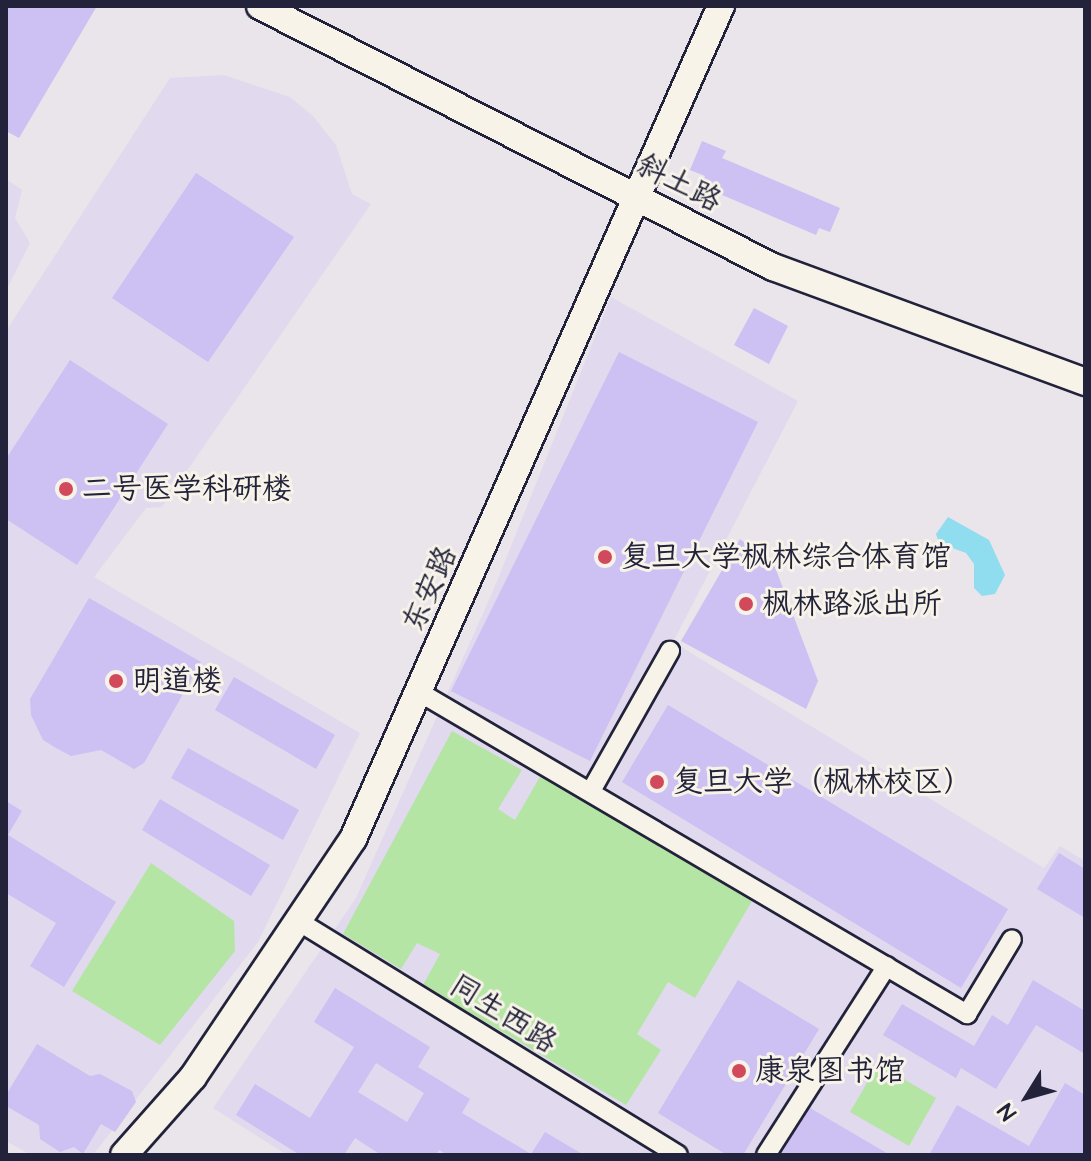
<!DOCTYPE html>
<meta charset="utf-8">
<style>
body{margin:0}
#map{position:relative;width:1091px;height:1161px;overflow:hidden;background:#eae4eb;font-family:"Architects Daughter","LXGW WenKai TC",sans-serif}
div>[style]{position:absolute}
[style*='--x']{left:calc(var(--x)*1px);top:calc(var(--y)*1px);width:calc(var(--w)*1px);rotate:calc(var(--a)*1deg)}
.built>*{inset:0;background:#e1d9ed}
.green>*{inset:0;background:#b5e5a5}
.water>*{inset:0;background:#8fddee}
.building>*{inset:0;background:#cdc0f2}
.roads{filter:drop-shadow(2px 0 #22223b) drop-shadow(-2px 0 #22223b) drop-shadow(0 2px #22223b) drop-shadow(0 -2px #22223b)}
.street>*{height:18px;margin:-9px;padding:0 9px;transform-origin:9px;border-radius:9px;background:#f7f3e8}
.secondary>*{height:26px;margin:-13px;padding:0 13px;transform-origin:13px;border-radius:13px;background:#f7f3e8}
.dots>*{width:22px;height:22px;translate:-50% -50%;box-sizing:border-box;border:4px solid #f7f3e8;border-radius:50%}
span{translate:-50% -50%;white-space:nowrap;text-align:center;line-height:1.15;-webkit-text-stroke:6px #f7f3e8;paint-order:stroke}
.street-label{font-size:30px;color:#22223b}
.poi-label{font-size:30px;color:#22223b}
.left{translate:0 -50%;text-align:left}
.frame{position:absolute;inset:0;border:8px solid #22223b;pointer-events:none}
.north{position:absolute;left:987px;top:1057px;width:80px;height:80px;-webkit-text-stroke:6px #f7f3e8;paint-order:stroke;rotate:233deg;font-size:22px;font-weight:700;line-height:32px;text-align:center;color:#22223b}
.north::after{content:'';display:block;margin:auto;width:28px;height:36px;background:#22223b;clip-path:polygon(50% 0,100% 100%,50% 72%,0 100%)}
</style>
<div id="map">
<div class="built">
<div style="clip-path:polygon(224px 75px,290px 97px,313px 116px,336px 145px,352px 194px,371px 204px,162px 507px,146px 508px,94px 577px,360px 733px,258px 942px,93px 1155px,31px 1155px,6px 1141px,6px 331px,170px 78px)"></div>
<div style="clip-path:polygon(6px 179px,22px 190px,15px 218px,30px 243px,6px 291px)"></div>
<div style="clip-path:polygon(611px 297px,798px 401px,673px 642px,1044px 868px,1060px 846px,1085px 861px,1085px 1155px,287px 1155px,213px 1108px,356px 898px,493px 591px)"></div>
</div>
<div class="green">
<div style="clip-path:polygon(452px 731px,522px 770px,498px 809px,515px 820px,541px 775px,752px 901px,695px 998px,668px 982px,637px 1034px,661px 1050px,626px 1105px,423px 985px,440px 954px,417px 943px,401px 969px,343px 934px)"></div>
<div style="clip-path:polygon(151px 863px,234px 921px,235px 951px,160px 1045px,72px 991px)"></div>
<div style="clip-path:polygon(878px 1064px,936px 1098px,909px 1146px,850px 1112px)"></div>
</div>
<div class="water">
<div style="clip-path:polygon(948px 517px,989px 540px,1005px 575px,995px 594px,982px 596px,974px 588px,974px 564px,966px 553px,939px 543px,936px 534px)"></div>
</div>
<div class="building">
<div style="clip-path:polygon(6px 6px,97px 6px,19px 138px,6px 131px)"></div>
<div style="clip-path:polygon(702px 141px,726px 151px,722px 158px,840px 208px,830px 232px,819px 228px,816px 235px,701px 186px,705px 176px,690px 170px)"></div>
<div style="clip-path:polygon(196px 173px,294px 237px,208px 362px,112px 298px)"></div>
<div style="clip-path:polygon(754px 308px,788px 326px,769px 364px,734px 345px)"></div>
<div style="clip-path:polygon(619px 352px,758px 422px,590px 761px,451px 691px)"></div>
<div style="clip-path:polygon(70px 360px,168px 424px,77px 565px,6px 519px,6px 459px)"></div>
<div style="clip-path:polygon(740px 539px,775px 567px,818px 681px,806px 709px,681px 641px)"></div>
<div style="clip-path:polygon(89px 598px,201px 662px,144px 763px,134px 769px,101px 750px,71px 756px,56px 748px,43px 740px,31px 715px,30px 699px)"></div>
<div style="clip-path:polygon(234px 677px,335px 735px,316px 769px,215px 710px)"></div>
<div style="clip-path:polygon(668px 705px,1008px 909px,961px 988px,622px 782px)"></div>
<div style="clip-path:polygon(188px 748px,299px 810px,283px 840px,171px 778px)"></div>
<div style="clip-path:polygon(160px 799px,270px 865px,251px 896px,142px 830px)"></div>
<div style="clip-path:polygon(6px 801px,22px 811px,8px 835px,116px 902px,64px 987px,30px 966px,56px 923px,6px 893px)"></div>
<div style="clip-path:polygon(1059px 853px,1085px 869px,1085px 918px,1037px 889px)"></div>
<div style="clip-path:polygon(738px 980px,819px 1029px,743px 1155px,727px 1155px,658px 1113px)"></div>
<div style="clip-path:polygon(1033px 980px,1085px 1011px,1085px 1054px,1036px 1025px,996px 1089px,961px 1068px,956px 1078px,883px 1035px,902px 1004px,974px 1046px,992px 1015px,1008px 1025px)"></div>
<div style="clip-path:polygon(evenodd,335px 988px,430px 1047px,418px 1067px,470px 1099px,462px 1113px,531px 1154px,545px 1132px,584px 1155px,448px 1155px,439px 1150px,436px 1155px,381px 1155px,355px 1138px,344px 1155px,300px 1155px,236px 1115px,255px 1084px,310px 1118px,354px 1047px,314px 1022px,335px 988px,376px 1063px,424px 1093px,407px 1122px,358px 1092px,376px 1063px)"></div>
<div style="clip-path:polygon(37px 1044px,90px 1076px,100px 1074px,132px 1091px,136px 1102px,115px 1132px,101px 1124px,83px 1154px,74px 1147px,60px 1152px,40px 1139px,39px 1125px,6px 1106px,6px 1095px)"></div>
<div style="clip-path:polygon(1065px 1083px,1085px 1095px,1085px 1155px,929px 1155px,957px 1105px,1029px 1146px)"></div>
<div style="clip-path:polygon(810px 1108px,890px 1155px,780px 1155px)"></div>
</div>
<div class="roads">
<div class="street">
<div style="--x:419;--y:692;--w:636;--a:30.44"></div>
<div style="--x:967;--y:1014;--w:87;--a:-59"></div>
<div style="--x:591;--y:791;--w:161;--a:-60.6"></div>
<div style="--x:298;--y:921;--w:446;--a:31.6"></div>
<div style="--x:766;--y:1155;--w:224;--a:-57.4"></div>
</div>
<div class="secondary">
<div style="--x:260;--y:6;--w:576;--a:26.97"></div>
<div style="--x:773;--y:267;--w:333;--a:20.2"></div>
<div style="--x:124;--y:1155;--w:104;--a:-48.5"></div>
<div style="--x:193;--y:1077;--w:287;--a:-56.1"></div>
<div style="--x:353;--y:839;--w:911;--a:-66.17"></div>
</div>
</div>
<div class="dots">
<div style="left:66px;top:489px;background:#d1495b"></div>
<div style="left:605px;top:557px;background:#d1495b"></div>
<div style="left:746px;top:604px;background:#d1495b"></div>
<div style="left:116px;top:681px;background:#d1495b"></div>
<div style="left:657px;top:782px;background:#d1495b"></div>
<div style="left:739px;top:1071px;background:#d1495b"></div>
</div>
<div class="street-label">
<span style="left:679px;top:183px;rotate:27deg">斜土路</span>
<span style="left:430px;top:589px;rotate:-66deg">东安路</span>
<span style="left:503px;top:1014px;rotate:32deg">同生西路</span>
</div>
<div class="poi-label">
<span class="left" style="left:82px;top:489px">二号医学科研楼</span>
<span class="left" style="left:621px;top:557px">复旦大学枫林综合体育馆</span>
<span class="left" style="left:762px;top:604px">枫林路派出所</span>
<span class="left" style="left:132px;top:681px">明道楼</span>
<span class="left" style="left:673px;top:782px">复旦大学（枫林校区）</span>
<span class="left" style="left:755px;top:1071px">康泉图书馆</span>
</div>
<div class="frame"></div>
<div class="north">N</div>
</div>
